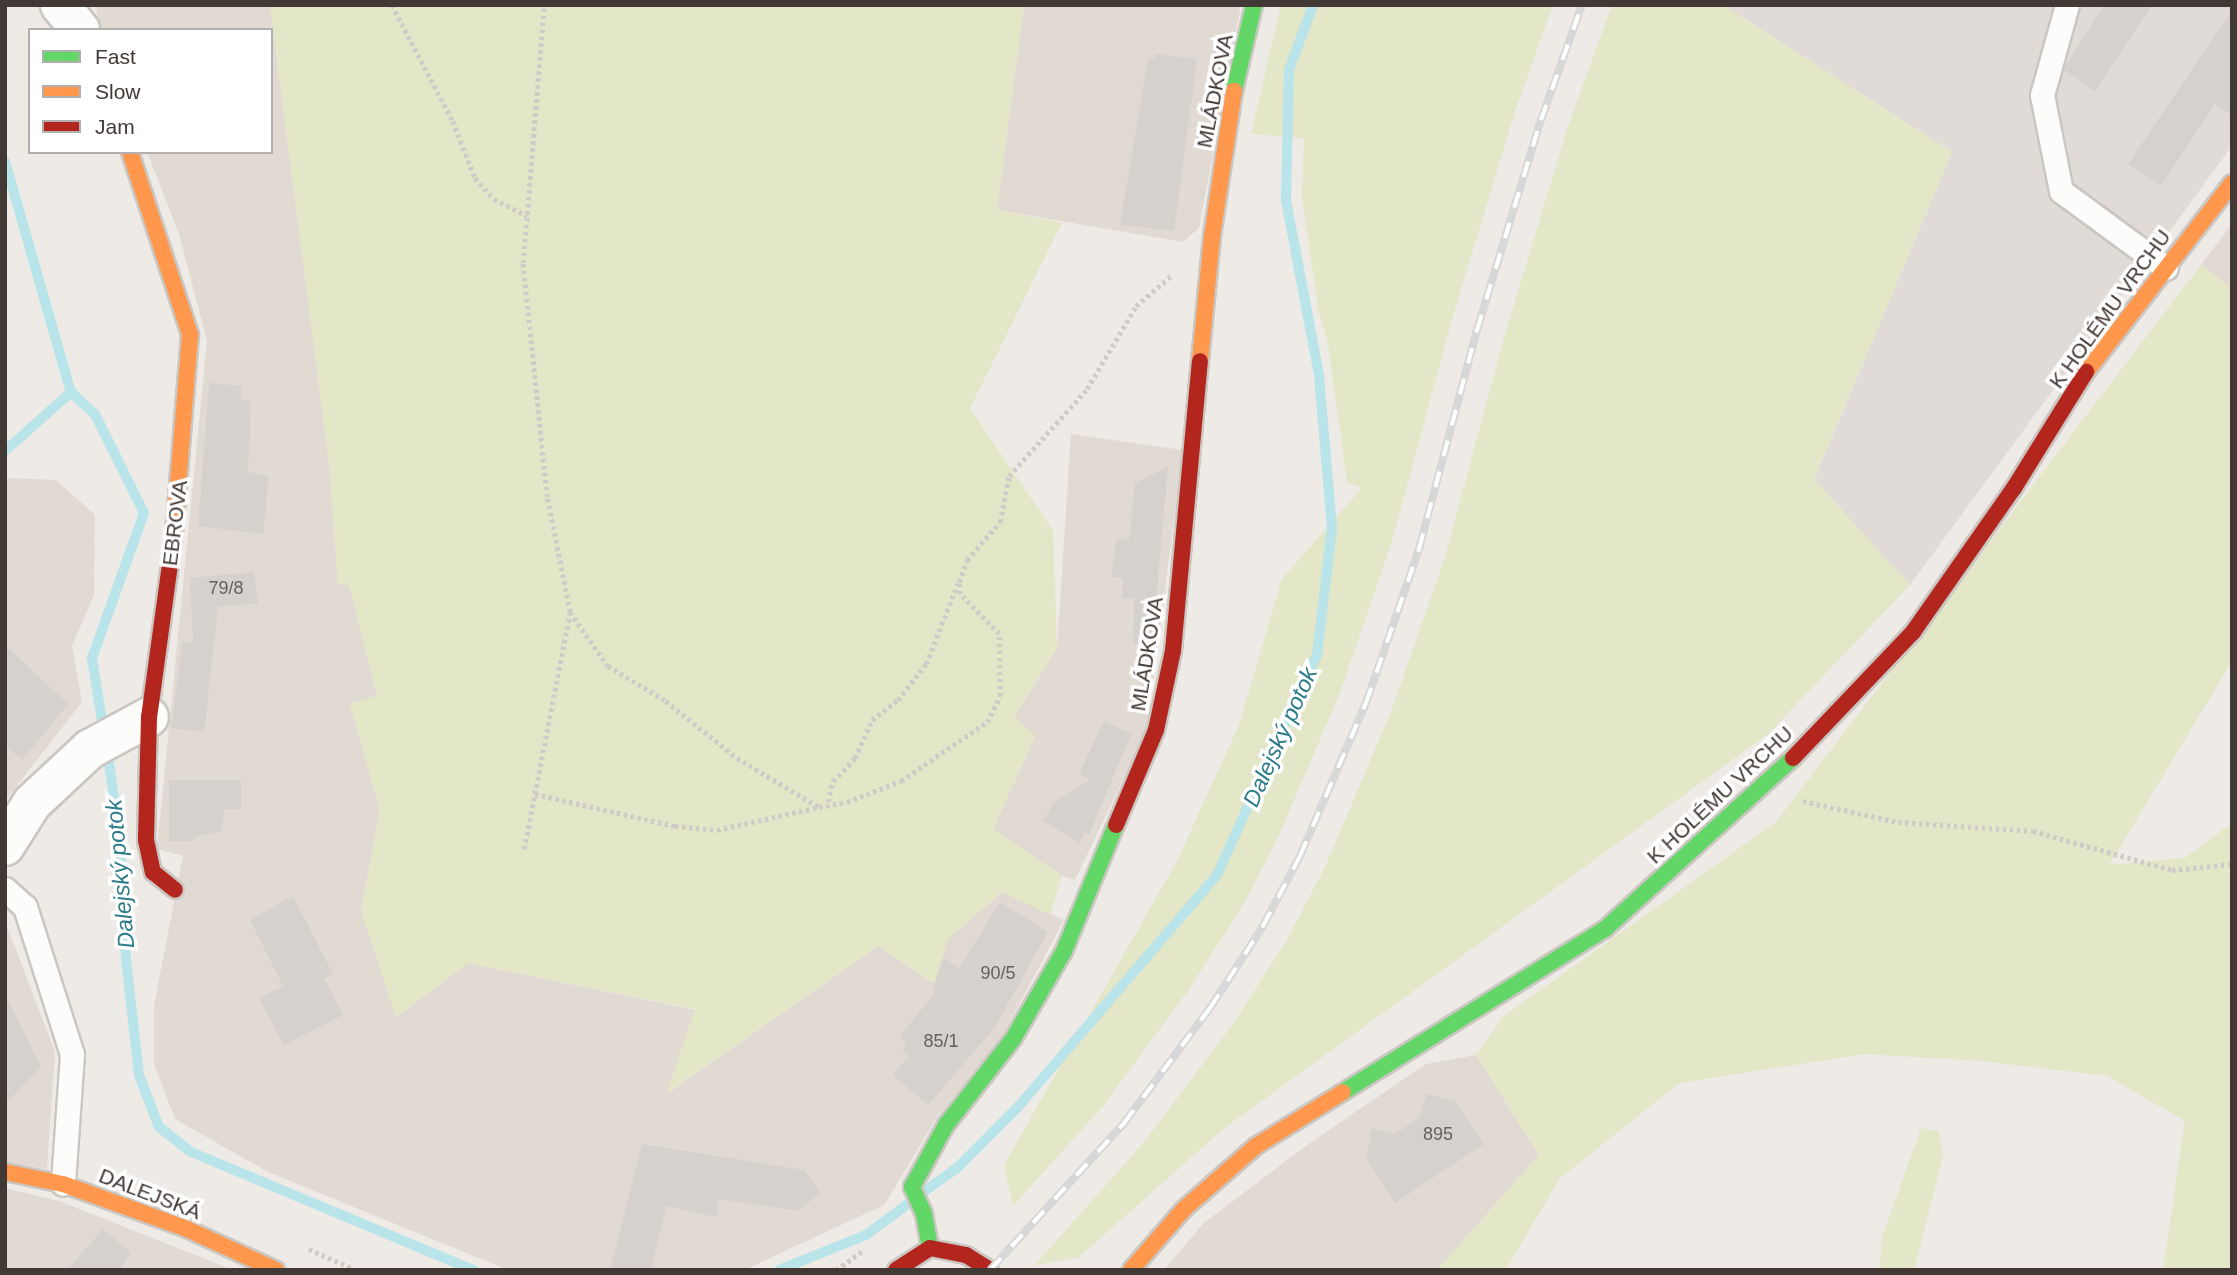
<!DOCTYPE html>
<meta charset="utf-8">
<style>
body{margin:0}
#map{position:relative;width:2237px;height:1275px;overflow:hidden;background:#eeeae6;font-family:Helvetica,sans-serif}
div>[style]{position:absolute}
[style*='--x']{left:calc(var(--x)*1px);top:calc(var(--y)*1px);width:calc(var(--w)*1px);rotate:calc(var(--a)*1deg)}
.residential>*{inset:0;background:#e1dad3}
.industrial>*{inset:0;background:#e0dbd7}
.green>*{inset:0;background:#e3e6c7}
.stream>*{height:10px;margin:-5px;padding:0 5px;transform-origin:5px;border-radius:5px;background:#b8e4ea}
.building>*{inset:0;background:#d5d1cd}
.path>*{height:4.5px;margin-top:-2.25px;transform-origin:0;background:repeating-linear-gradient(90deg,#cecbc9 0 3.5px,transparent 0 7px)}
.roads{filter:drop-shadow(2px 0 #cac6c2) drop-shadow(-2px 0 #cac6c2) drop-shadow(0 2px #cac6c2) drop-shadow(0 -2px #cac6c2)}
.lane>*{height:23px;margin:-11.5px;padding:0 11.5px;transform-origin:11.5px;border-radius:11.5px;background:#fcfcfb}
.street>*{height:38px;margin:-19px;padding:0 19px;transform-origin:19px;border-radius:19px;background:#fcfcfb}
.fast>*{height:16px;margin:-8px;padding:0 8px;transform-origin:8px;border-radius:8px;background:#63d668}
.slow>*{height:16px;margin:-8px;padding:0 8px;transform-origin:8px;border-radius:8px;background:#ff974d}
.jam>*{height:16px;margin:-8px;padding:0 8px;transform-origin:8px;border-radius:8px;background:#b3261e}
.rail>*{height:8px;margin-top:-4px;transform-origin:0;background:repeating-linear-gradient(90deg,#fff 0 16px,#d8d7d7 0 32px);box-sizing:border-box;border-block:2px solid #d8d7d7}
span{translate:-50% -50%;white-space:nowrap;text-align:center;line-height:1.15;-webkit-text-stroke:7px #fff;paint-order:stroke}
.number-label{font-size:18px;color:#68605c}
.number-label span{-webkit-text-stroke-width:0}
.street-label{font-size:21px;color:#423834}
.water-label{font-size:23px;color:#2c7b89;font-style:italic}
.frame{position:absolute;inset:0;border:7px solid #423834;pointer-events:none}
.legend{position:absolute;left:28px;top:28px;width:245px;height:126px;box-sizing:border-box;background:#fff;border:2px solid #b3afae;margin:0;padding:9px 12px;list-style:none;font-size:21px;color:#423834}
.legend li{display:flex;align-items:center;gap:14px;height:35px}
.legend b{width:35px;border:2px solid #b3afae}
</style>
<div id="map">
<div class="residential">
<div style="clip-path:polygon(96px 5px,270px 5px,329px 463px,338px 583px,349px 584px,377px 696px,350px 704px,380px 810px,361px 911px,396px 1017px,468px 963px,696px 1010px,668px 1093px,878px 946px,933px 983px,948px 939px,1002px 892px,1064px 920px,1003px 1035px,938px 1116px,884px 1205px,744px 1270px,508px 1270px,268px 1172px,175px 1119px,154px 1064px,154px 1005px,183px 856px,157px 849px,207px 341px,179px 234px,147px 152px,271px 152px,271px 30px,99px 30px)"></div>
<div style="clip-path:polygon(1024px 5px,1241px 5px,1199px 228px,1183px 242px,997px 210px)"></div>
<div style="clip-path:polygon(2232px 224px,2232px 289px,2201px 265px)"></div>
<div style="clip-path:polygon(1071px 434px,1183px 450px,1147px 730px,1075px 880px,1062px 876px,993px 829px,1035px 736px,1014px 717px,1057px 648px)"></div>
<div style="clip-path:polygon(5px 478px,56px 480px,95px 515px,94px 595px,72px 646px,82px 702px,5px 801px)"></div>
<div style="clip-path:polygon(5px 921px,55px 1052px,47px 1169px,5px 1162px)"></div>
<div style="clip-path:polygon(1476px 1055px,1539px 1155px,1437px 1270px,1164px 1270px,1204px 1223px,1307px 1145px,1426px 1064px)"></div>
<div style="clip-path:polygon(5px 1188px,59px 1201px,233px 1270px,5px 1270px)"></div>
</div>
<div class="industrial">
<div style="clip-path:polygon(1723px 5px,2232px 5px,2232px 146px,1910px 585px,1814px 480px,1952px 152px)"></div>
</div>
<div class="green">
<div style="clip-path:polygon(270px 5px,1024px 5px,997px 210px,1062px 223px,970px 408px,1053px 531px,1057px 648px,1014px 716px,1035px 736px,993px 829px,1062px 876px,1050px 915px,1002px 892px,948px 939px,934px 983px,878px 946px,667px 1093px,695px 1009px,468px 963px,396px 1017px,361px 911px,380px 810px,350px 704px,377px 696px,349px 585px,338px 584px,329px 463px)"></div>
<div style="clip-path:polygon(1281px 5px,1553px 5px,1515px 111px,1451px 323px,1392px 541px,1340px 693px,1275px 844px,1239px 912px,1187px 992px,1103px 1106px,1013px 1206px,1004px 1165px,1177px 861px,1239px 725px,1282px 579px,1362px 488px,1347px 482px,1328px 344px,1319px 312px,1302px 197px,1304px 138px,1251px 134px)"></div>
<div style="clip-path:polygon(1612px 5px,1723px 5px,1952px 152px,1814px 479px,1910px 585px,1768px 734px,1223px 1129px,1079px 1257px,1034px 1266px,1145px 1141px,1233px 1024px,1287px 940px,1325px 867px,1391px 712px,1445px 557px,1504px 338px,1567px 129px)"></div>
<div style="clip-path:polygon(2201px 265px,2232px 289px,2232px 661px,2109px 865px,2185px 858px,2232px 823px,2232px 1270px,2163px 1270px,2185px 1121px,2107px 1076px,1981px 1061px,1865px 1054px,1679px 1083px,1559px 1179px,1506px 1270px,1437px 1270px,1539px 1155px,1476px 1055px,1504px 1016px,1776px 822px)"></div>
<div style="clip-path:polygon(1921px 1128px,1938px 1131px,1943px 1155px,1914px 1270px,1879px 1270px,1882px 1238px)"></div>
</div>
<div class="stream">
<div style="--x:5;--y:161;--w:240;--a:74.1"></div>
<div style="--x:5;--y:451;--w:89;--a:-41.8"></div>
<div style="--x:71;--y:392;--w:33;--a:43"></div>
<div style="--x:95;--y:414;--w:110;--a:63.7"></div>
<div style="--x:144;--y:513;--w:154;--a:109.7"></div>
<div style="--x:92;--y:658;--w:77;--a:81"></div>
<div style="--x:107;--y:750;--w:89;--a:81.6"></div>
<div style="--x:120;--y:838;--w:121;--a:87.2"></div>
<div style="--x:126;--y:959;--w:117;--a:83.6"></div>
<div style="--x:139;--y:1075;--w:56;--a:69"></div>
<div style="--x:159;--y:1127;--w:41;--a:38"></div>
<div style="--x:191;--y:1152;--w:306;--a:22.7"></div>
<div style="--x:925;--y:1191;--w:41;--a:-36"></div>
<div style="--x:958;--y:1167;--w:85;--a:-45"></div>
<div style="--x:1018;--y:1107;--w:306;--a:-49.4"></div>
<div style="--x:1217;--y:875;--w:242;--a:-65.6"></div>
<div style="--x:1317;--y:655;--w:128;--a:-83.3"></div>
<div style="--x:1332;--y:528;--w:154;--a:-94.9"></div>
<div style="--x:1319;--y:375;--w:178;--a:-100.7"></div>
<div style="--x:1286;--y:200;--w:130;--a:-88.7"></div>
<div style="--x:1289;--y:70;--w:69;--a:-69.7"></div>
<div style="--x:779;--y:1270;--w:94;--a:-21.9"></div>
<div style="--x:866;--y:1235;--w:57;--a:-36.5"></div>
</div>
<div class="building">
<div style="clip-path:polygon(2104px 5px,2152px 5px,2095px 91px,2063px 70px)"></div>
<div style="clip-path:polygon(2232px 10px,2232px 116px,2215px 104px,2161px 186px,2128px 164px)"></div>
<div style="clip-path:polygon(1155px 54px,1197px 59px,1174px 231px,1120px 225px,1148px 58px,1155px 59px)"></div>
<div style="clip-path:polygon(209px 383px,242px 386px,241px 400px,251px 401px,248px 472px,269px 476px,263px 534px,198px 526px)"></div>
<div style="clip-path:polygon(1168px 466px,1152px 645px,1133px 644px,1134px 598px,1122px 598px,1123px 578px,1111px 577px,1116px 539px,1129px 540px,1135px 484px)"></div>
<div style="clip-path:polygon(254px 572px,258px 603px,218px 607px,204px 732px,171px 728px,182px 642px,193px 644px,190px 578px)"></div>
<div style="clip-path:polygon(5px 645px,68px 704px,22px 760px,5px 745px)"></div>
<div style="clip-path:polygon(1104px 721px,1131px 734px,1089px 835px,1085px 833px,1080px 843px,1043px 821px,1054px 802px,1090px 780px,1079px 774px)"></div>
<div style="clip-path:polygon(169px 780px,241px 780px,241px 809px,224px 809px,222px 831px,195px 837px,195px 841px,169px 841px)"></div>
<div style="clip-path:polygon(293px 896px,333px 974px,324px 979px,343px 1015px,284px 1045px,259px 998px,283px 986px,250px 920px)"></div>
<div style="clip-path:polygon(1000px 902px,1048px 932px,995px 1027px,928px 1105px,893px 1075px,909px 1056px,902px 1050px,907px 1045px,899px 1037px,936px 992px,933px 990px,944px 958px,959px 968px)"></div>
<div style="clip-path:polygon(5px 994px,41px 1067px,5px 1104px)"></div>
<div style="clip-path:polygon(1427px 1094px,1456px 1102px,1484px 1144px,1395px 1203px,1366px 1159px,1372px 1128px,1395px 1134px,1419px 1118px)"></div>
<div style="clip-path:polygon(642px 1144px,804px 1170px,820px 1192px,799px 1211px,719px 1199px,716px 1217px,667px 1206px,650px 1270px,610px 1270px)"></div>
<div style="clip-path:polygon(103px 1229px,131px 1253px,119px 1270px,67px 1270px)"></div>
</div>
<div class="path">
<div style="--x:392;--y:5;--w:131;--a:62.3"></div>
<div style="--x:453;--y:121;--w:61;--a:68.9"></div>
<div style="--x:475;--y:178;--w:28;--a:48"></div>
<div style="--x:494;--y:199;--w:37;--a:27"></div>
<div style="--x:570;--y:612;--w:66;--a:54.9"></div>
<div style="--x:608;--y:666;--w:68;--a:31.1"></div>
<div style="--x:666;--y:701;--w:91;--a:38.8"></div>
<div style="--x:737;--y:758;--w:96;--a:30.9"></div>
<div style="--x:819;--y:807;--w:28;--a:-10"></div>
<div style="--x:847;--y:802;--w:58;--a:-21.3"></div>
<div style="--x:901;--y:781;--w:104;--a:-34.5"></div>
<div style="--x:987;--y:722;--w:29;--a:-63"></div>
<div style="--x:1000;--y:696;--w:62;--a:-90.9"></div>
<div style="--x:999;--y:634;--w:56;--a:-134.3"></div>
<div style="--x:960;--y:594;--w:12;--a:-95"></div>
<div style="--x:959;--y:582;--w:23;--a:-70"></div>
<div style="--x:967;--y:560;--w:50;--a:-49"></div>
<div style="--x:1000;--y:522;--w:47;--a:-78.9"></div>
<div style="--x:1009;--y:476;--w:117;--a:-48.1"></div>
<div style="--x:1087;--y:389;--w:96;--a:-59.4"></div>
<div style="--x:1136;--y:306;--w:46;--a:-40.6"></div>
<div style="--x:535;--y:794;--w:144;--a:12.9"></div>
<div style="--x:675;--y:826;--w:42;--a:5.4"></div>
<div style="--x:717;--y:830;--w:104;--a:-12.8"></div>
<div style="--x:1803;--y:801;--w:97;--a:12.5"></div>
<div style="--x:1898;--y:822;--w:135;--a:3.8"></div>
<div style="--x:2033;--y:831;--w:144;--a:15.7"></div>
<div style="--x:2172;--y:870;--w:60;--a:-5.7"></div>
<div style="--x:828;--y:802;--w:22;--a:-77"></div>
<div style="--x:833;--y:781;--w:32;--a:-46"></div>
<div style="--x:855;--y:758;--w:42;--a:-65.9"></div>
<div style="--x:872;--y:720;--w:33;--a:-38"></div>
<div style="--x:898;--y:700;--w:46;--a:-52.1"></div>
<div style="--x:926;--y:664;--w:87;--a:-68.4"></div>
<div style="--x:524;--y:849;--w:241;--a:-79"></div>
<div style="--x:570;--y:612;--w:117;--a:-101.3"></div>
<div style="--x:547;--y:497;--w:235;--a:-95.9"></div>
<div style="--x:523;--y:263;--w:259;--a:-85.3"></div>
<div style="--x:309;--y:1249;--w:51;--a:24.1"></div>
<div style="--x:836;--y:1270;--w:34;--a:-36"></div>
</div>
<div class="roads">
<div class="lane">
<div style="--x:2067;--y:5;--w:93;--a:105.5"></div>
<div style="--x:2042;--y:95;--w:98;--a:78.8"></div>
<div style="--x:2061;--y:191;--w:130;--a:36.3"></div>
<div style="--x:5;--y:889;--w:27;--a:42"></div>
<div style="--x:25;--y:907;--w:154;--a:72.3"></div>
<div style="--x:72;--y:1054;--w:130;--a:94"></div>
</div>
<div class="street">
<div style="--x:60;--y:5;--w:32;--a:51"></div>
<div style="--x:5;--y:846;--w:51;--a:-57.9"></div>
<div style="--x:32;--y:803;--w:79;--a:-43"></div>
<div style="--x:90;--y:749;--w:67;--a:-28.5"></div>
</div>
<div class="fast">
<div style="--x:1234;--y:91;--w:88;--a:-76.9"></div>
<div style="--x:1343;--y:1092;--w:309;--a:-31.9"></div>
<div style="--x:1605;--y:929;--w:254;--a:-42.3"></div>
<div style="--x:930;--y:1248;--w:35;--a:-100"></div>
<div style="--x:924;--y:1214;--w:30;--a:-114"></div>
<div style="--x:912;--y:1187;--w:71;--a:-61.3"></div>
<div style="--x:946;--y:1125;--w:109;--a:-52.1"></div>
<div style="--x:1013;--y:1039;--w:102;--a:-59.9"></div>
<div style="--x:1064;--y:951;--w:136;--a:-67.6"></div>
</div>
<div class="slow">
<div style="--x:130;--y:152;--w:193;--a:71.8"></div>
<div style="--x:190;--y:335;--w:201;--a:94.6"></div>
<div style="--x:1200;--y:361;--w:126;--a:-84.5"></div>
<div style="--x:1212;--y:236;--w:147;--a:-81.4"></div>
<div style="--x:2086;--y:372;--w:239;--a:-52.3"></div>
<div style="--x:5;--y:1172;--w:59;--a:11.7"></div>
<div style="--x:63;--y:1184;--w:132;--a:19.9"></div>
<div style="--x:187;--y:1229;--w:98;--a:24.7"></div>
<div style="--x:1131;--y:1270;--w:81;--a:-49"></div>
<div style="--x:1184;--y:1209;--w:96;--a:-41.2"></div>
<div style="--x:1256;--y:1146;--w:102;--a:-31.8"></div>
</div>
<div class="jam">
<div style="--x:174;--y:535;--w:184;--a:97.8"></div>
<div style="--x:149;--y:717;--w:123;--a:91.4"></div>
<div style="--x:146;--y:840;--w:33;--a:78"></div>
<div style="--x:153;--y:872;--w:28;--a:39"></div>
<div style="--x:1793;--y:758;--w:174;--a:-46.4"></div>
<div style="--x:1913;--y:632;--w:176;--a:-55"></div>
<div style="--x:2014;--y:488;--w:137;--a:-58.2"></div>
<div style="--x:1116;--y:825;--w:103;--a:-67.2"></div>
<div style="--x:1156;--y:730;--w:81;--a:-77.9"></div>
<div style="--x:1173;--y:651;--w:291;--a:-84.7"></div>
<div style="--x:930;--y:1248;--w:37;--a:11"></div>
<div style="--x:966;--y:1255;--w:28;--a:32"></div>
<div style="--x:896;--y:1270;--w:40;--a:-32.9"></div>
</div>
</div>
<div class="rail">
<div style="--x:990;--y:1270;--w:199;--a:-47.6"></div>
<div style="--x:1124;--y:1123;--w:144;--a:-53.2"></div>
<div style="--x:1210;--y:1008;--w:98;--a:-57.1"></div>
<div style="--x:1263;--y:926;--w:79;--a:-62.1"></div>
<div style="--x:1300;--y:856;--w:167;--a:-66.7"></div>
<div style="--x:1366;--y:703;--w:163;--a:-71"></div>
<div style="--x:1419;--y:549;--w:227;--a:-75.2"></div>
<div style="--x:1477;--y:330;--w:220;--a:-73.1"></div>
<div style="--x:1541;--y:120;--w:122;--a:-70.4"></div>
</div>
<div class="number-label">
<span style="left:226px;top:588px">79/8</span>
<span style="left:998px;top:973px">90/5</span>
<span style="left:941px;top:1041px">85/1</span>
<span style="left:1438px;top:1134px">895</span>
</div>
<div class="street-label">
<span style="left:1215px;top:91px;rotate:-79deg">MLÁDKOVA</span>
<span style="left:2110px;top:309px;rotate:-54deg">K HOLÉMU VRCHU</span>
<span style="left:175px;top:523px;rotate:-83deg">EBROVA</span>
<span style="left:1147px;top:654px;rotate:-81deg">MLÁDKOVA</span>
<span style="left:1720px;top:795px;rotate:-43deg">K HOLÉMU VRCHU</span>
<span style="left:150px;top:1194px;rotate:21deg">DALEJSKÁ</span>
</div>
<div class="water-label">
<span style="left:1280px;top:737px;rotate:-66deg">Dalejský potok</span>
<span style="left:120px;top:874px;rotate:-95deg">Dalejský potok</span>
</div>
<div class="frame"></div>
<ul class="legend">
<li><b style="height:9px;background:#63d668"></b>Fast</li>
<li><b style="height:9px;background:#ff974d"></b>Slow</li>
<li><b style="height:9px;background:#b3261e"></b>Jam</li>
</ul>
</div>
